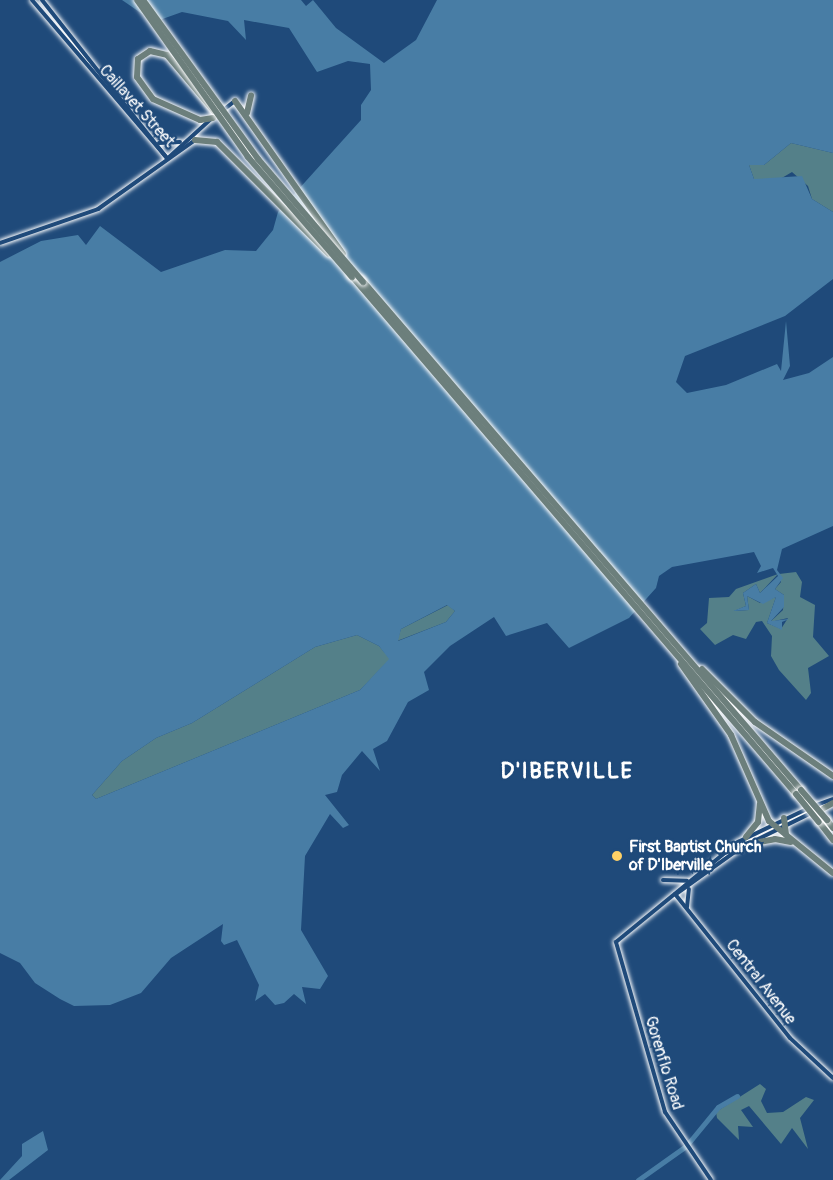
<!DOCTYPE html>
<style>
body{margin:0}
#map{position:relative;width:833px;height:1180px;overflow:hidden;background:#1f4a7a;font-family:Pangolin,sans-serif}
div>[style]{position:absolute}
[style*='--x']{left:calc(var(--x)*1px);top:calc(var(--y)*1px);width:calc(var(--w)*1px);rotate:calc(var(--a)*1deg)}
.green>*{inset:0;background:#548089}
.water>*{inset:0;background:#487da5}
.river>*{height:5px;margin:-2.5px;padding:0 2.5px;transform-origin:2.5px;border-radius:2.5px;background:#487da5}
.roads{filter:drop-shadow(0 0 2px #fff) drop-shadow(0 0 2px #fff)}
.secondary>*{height:4px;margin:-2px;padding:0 2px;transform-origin:2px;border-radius:2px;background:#1f4a7a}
.motorway>*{height:6px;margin:-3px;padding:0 3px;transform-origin:3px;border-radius:3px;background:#6c7f7c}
.bridges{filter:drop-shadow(0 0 2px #fff) drop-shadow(0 0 2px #fff)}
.motorway-bridge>*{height:6px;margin:-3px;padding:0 3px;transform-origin:3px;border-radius:3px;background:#6c7f7c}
.dots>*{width:16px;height:16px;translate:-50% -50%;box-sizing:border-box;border:3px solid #1f4a7a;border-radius:50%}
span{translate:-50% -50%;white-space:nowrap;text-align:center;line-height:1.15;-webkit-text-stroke:4.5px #1f4a7a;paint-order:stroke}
.street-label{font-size:16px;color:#fff}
.poi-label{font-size:16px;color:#fff;font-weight:700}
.left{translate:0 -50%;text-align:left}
.district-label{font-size:22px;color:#fff;font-weight:700;letter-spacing:1.5px}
</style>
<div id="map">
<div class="green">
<i style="clip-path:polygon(791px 143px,833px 153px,833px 212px,812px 199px,808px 186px,792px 172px,775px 182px,754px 179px,749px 165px,764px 165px)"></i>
<i style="clip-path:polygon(796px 572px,802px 582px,800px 597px,815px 605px,813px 637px,829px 656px,808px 668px,811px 693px,806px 700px,779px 670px,771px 656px,772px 636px,762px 621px,756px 622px,746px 639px,733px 635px,715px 645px,700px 629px,707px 623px,709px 598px,729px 597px,736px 589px,778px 574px,760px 593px,756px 584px,743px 593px,746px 606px,734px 611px,749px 610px,747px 596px,760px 603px,776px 597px,767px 623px,781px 629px,788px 618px,770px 622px,783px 610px,784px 595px,775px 589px,781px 582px,779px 574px)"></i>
<i style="clip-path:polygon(448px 605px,455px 611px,446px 622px,397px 641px,401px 629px)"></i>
<i style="clip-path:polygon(357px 635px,379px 646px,390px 659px,360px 690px,96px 799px,92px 795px,122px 761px,156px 738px,192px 723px,315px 647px)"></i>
<i style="clip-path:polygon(760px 1084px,766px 1089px,761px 1101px,767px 1113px,783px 1112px,806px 1097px,814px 1100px,800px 1118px,808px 1149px,792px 1128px,781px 1144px,749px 1106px,741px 1110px,753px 1127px,738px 1126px,739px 1140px,717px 1118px,716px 1112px)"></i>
</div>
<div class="water">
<i style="clip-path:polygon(evenodd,122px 0,301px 0,306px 6px,313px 0,336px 28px,384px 63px,416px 40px,437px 0,833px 0,833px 153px,791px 143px,764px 165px,749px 165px,754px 179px,802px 176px,812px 199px,833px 212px,833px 279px,785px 316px,685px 356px,676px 382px,687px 393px,726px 385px,777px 364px,781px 371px,786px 321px,790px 366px,783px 380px,809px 373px,833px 357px,833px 526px,782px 549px,777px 570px,783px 578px,775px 589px,784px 595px,784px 607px,771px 621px,789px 619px,782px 622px,782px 630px,767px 623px,776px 597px,763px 604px,747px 596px,749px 610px,733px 611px,746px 606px,743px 593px,756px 584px,760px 593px,778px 576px,773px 568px,757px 573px,761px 566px,754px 552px,672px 567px,659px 576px,656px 588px,629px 618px,569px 648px,547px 623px,506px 636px,494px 617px,450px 646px,424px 672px,429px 690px,408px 702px,387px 741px,373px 749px,380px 771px,362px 751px,342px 775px,337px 792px,325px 795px,349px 825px,343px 828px,330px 814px,305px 856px,301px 930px,328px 976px,320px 989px,302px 987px,306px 1004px,294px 994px,284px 1003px,275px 1005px,265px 994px,255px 1001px,259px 985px,237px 940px,224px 945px,221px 941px,223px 924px,171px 958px,141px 993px,110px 1005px,74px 1006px,60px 999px,35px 983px,20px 963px,0 953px,0 262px,41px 241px,78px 235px,86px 245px,100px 226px,161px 272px,225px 250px,256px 251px,273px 230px,278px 212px,361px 120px,361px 105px,371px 90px,370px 64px,348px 61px,317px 72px,289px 28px,244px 20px,246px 40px,228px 21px,182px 12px,154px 22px,122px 0,447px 605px,455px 611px,446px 622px,398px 641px,401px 629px,447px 605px,122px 0,357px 635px,379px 646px,389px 659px,360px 690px,96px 799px,92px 795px,122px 761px,156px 738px,192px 723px,315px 647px,357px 635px)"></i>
<i style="clip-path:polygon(43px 1131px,48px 1150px,9px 1180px,0 1180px,22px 1156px,22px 1144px)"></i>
</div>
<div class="river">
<i style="--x:638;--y:1180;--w:59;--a:-35.3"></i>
<i style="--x:686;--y:1146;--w:50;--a:-50.6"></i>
<i style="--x:718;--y:1107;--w:22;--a:-30"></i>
</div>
<div class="roads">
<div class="secondary">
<i style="--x:32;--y:0;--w:208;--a:49.5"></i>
<i style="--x:42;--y:0;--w:201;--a:51.7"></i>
<i style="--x:222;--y:111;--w:16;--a:-38"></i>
<i style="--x:159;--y:143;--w:21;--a:-3"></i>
<i style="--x:168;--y:158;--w:58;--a:-42.2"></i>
<i style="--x:0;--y:243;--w:104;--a:-19.1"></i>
<i style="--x:98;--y:209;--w:119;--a:-35.4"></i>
<i style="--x:814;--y:806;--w:20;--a:-20"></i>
<i style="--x:663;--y:880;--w:24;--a:2"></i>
<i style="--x:675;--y:894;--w:184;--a:51.4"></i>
<i style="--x:790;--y:1038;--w:59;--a:42.9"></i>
<i style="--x:676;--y:894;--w:81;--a:-35.5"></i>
<i style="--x:742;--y:847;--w:79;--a:-26.2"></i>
<i style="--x:687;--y:907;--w:18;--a:-84"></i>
<i style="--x:711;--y:1180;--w:82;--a:-124.1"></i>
<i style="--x:665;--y:1112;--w:177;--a:-106.1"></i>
<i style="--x:616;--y:942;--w:158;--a:-39.3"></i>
<i style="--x:738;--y:842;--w:76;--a:-25.6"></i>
</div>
<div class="motorway">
<i style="--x:235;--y:101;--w:187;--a:54.8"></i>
<i style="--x:247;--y:113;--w:18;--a:-77"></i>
<i style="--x:213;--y:118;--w:13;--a:171"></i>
<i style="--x:200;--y:120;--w:51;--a:-155.9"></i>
<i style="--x:153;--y:99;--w:27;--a:-126"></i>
<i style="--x:137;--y:77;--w:18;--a:-87"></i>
<i style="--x:138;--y:59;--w:14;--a:-34"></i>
<i style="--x:150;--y:51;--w:17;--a:13"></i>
<i style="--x:167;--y:55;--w:73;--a:50"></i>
<i style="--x:195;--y:140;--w:22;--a:5"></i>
<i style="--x:217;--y:142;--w:158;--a:45"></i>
<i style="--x:350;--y:274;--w:685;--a:49.38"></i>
<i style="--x:361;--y:279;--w:674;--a:49.27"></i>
<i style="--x:681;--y:664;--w:87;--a:54.8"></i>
<i style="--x:731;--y:735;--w:94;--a:66.2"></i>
<i style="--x:769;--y:821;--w:82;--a:39.1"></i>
<i style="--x:702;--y:669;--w:75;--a:45"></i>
<i style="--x:755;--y:722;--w:95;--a:34.7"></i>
<i style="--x:824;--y:808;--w:10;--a:-29"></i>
<i style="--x:784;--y:818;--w:17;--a:83"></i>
<i style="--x:827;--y:820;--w:10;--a:53"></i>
<i style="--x:819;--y:822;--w:23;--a:52"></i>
<i style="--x:746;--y:837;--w:19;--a:-51"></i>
<i style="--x:758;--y:822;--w:18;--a:-84"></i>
<i style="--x:748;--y:844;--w:27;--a:-10"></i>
<i style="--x:775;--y:839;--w:16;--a:11"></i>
</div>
</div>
<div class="bridges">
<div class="motorway-bridge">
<i style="--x:137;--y:0;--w:192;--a:54.7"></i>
<i style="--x:248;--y:157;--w:159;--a:49.1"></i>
<i style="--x:143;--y:0;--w:196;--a:54.1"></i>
<i style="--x:258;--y:159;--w:162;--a:49.5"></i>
<i style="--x:801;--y:790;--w:40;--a:49"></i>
<i style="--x:796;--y:794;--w:36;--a:51"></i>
</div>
</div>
<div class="dots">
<i style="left:617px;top:856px;background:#ffd166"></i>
</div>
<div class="street-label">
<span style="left:137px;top:106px;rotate:48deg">Caillavet Street</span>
<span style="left:761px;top:982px;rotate:52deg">Central Avenue</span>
<span style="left:664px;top:1063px;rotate:73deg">Gorenflo Road</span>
</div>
<div class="poi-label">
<span class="left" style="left:629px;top:856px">First Baptist Church<br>of D'Iberville</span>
</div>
<div class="district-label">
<span style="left:567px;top:772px">D'IBERVILLE</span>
</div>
</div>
